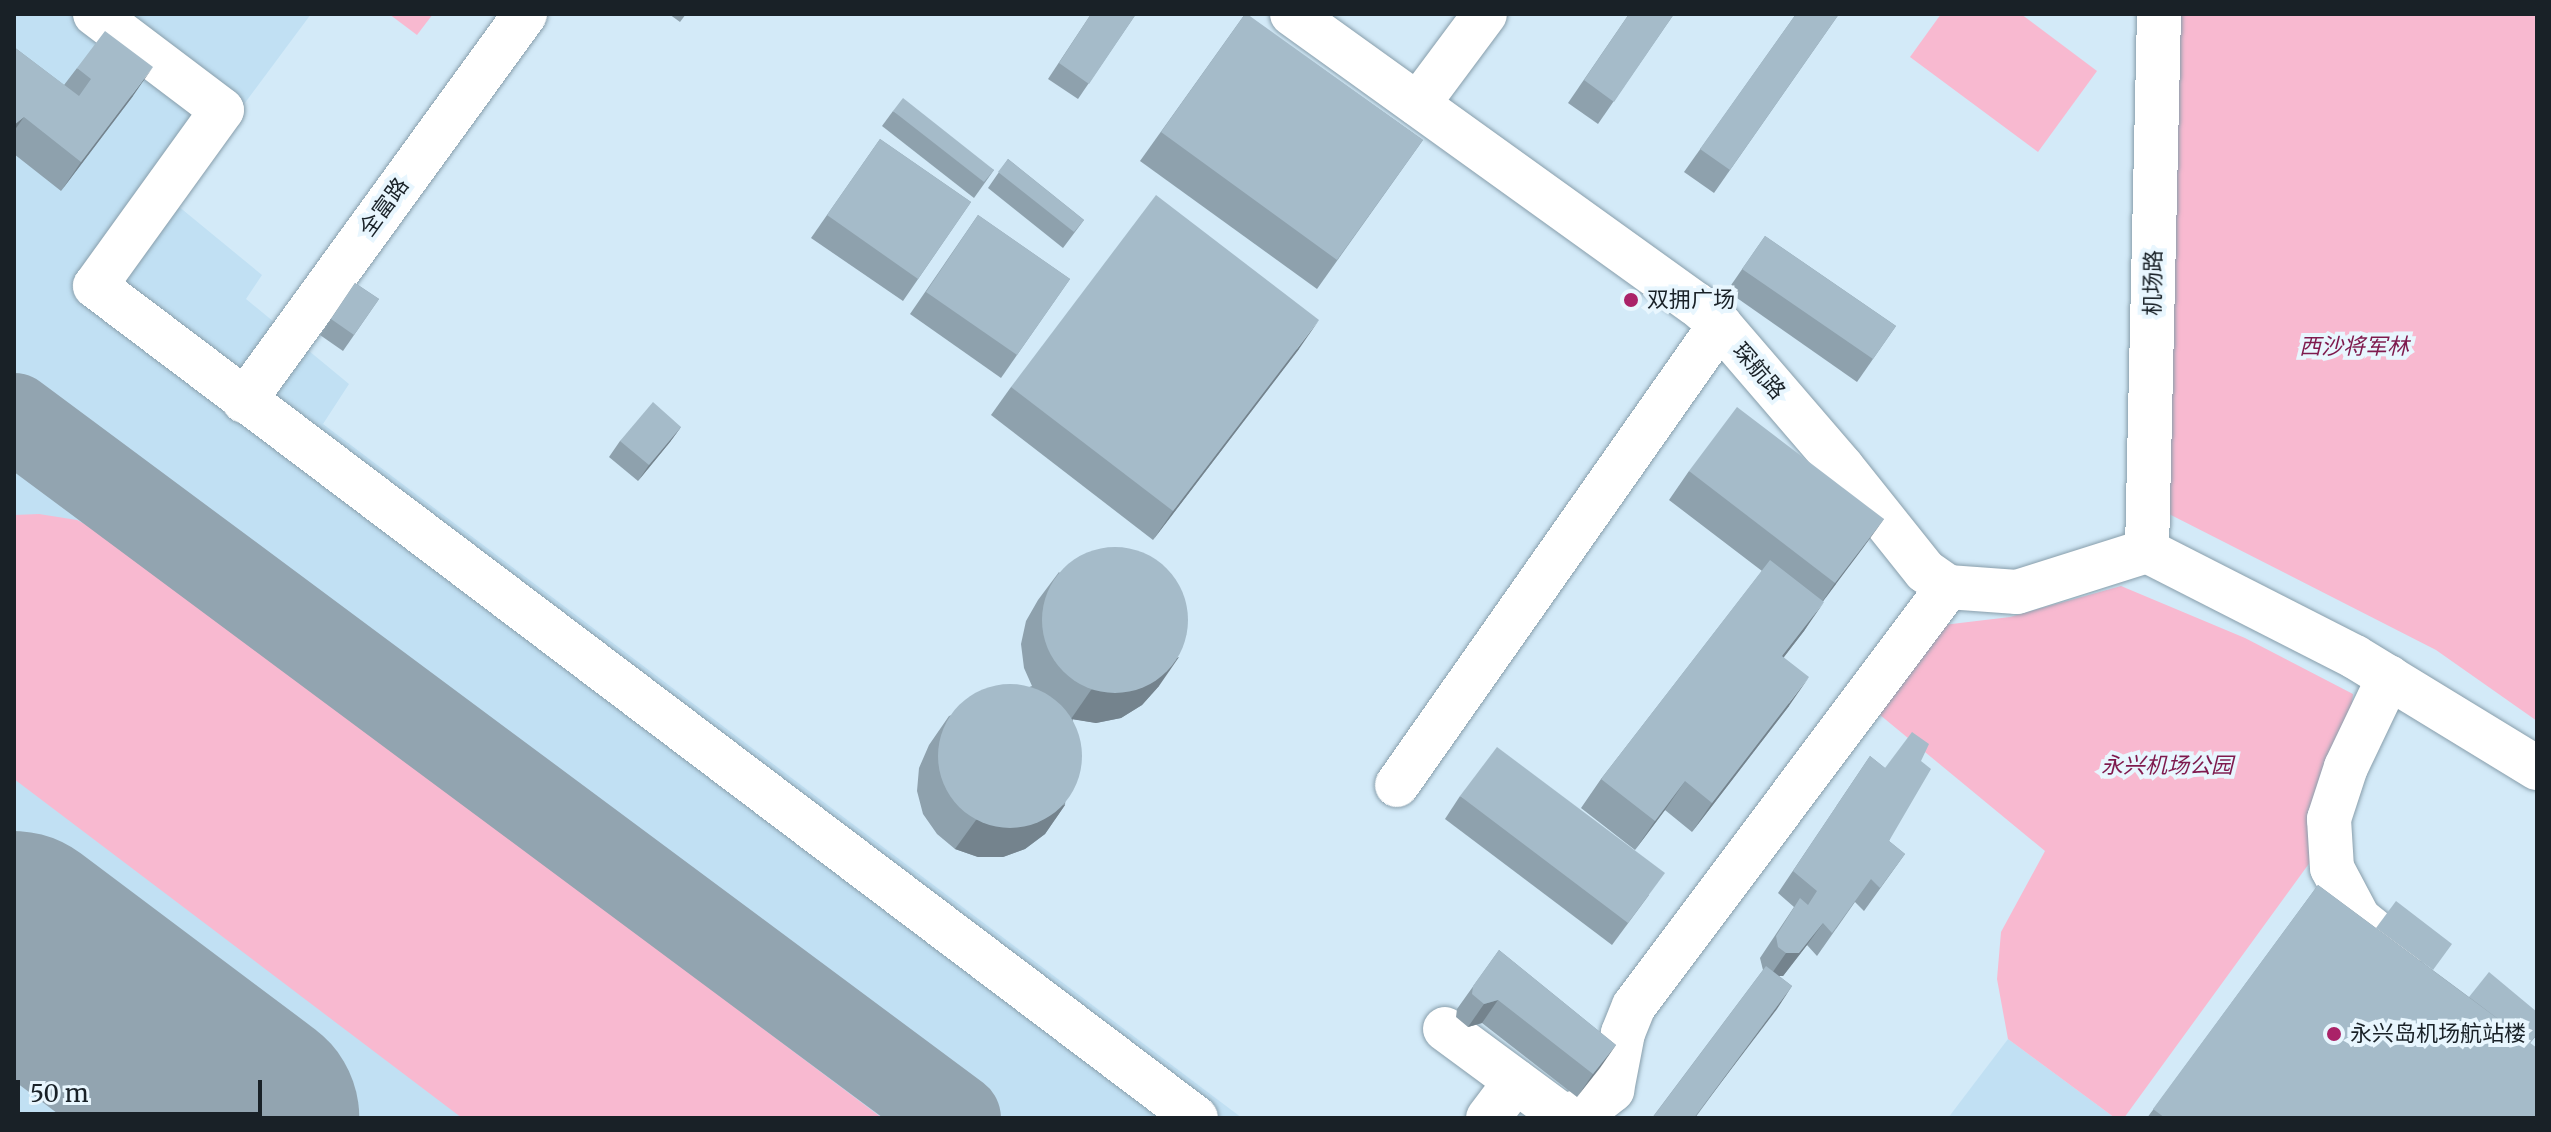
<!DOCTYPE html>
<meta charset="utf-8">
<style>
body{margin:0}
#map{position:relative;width:2551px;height:1132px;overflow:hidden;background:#d3eaf8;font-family:Merriweather,"Noto Sans SC",serif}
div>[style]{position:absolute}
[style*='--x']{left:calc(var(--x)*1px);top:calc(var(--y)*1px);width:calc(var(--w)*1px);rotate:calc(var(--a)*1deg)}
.built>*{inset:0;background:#c1e0f3}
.green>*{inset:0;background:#f8b9d0}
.taxiway>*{height:88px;margin:-44px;padding:0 44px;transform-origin:44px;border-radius:44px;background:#92a4b0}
.runway>*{height:222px;margin:-111px;padding:0 111px;transform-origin:111px;border-radius:111px;background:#92a4b0}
.roads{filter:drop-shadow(0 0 2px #889eab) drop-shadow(0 0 2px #889eab)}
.minor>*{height:44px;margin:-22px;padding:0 22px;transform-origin:22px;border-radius:22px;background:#fff}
.wall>*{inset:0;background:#8ea1ad}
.shaded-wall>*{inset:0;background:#74838d}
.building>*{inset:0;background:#a5bbc9}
.round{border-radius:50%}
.dots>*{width:22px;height:22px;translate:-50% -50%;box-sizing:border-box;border:4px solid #e8f6fe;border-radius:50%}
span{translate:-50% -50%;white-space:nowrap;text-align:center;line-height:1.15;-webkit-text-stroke:8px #e8f6fe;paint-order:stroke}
.street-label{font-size:22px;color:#192127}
.poi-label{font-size:22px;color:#192127}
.left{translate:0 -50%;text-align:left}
.park-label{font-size:22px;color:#7e194d;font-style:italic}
.frame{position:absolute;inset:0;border:16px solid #192127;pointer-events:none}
.scale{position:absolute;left:16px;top:1080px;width:246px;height:36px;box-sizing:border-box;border:4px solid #192127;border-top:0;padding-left:10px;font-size:24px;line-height:28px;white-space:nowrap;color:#192127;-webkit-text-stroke:6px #e8f6fe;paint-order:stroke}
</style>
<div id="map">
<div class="built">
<i style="clip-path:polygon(14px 14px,311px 14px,172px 201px,262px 275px,246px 299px,349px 384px,323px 424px,1242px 1118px,14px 1118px)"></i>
<i style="clip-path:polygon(2008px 1039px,2115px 1118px,1948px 1118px)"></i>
</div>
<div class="green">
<i style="clip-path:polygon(389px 14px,433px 14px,417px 35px)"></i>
<i style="clip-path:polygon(1941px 14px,2021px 14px,2097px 71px,2038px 152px,1910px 57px)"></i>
<i style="clip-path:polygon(2176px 14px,2537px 14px,2537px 721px,2436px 650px,2169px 514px)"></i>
<i style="clip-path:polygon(39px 514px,77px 520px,110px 537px,882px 1118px,462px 1118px,14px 779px,14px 515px)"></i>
<i style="clip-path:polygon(2121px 586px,2245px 638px,2353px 694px,2349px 731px,2316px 854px,2124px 1118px,2115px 1118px,2008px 1039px,1997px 979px,2001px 932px,2045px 851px,1874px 710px,1935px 626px,2010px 617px)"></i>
</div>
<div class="taxiway">
<i style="--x:14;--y:417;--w:1175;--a:36.63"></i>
</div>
<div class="runway">
<i style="--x:14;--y:942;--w:293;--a:36.9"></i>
</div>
<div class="roads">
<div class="minor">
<i style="--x:95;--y:14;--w:159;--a:37.1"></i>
<i style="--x:222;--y:110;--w:217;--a:125.8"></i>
<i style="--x:95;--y:286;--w:1380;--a:37.08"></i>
<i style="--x:1292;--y:14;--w:497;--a:35.7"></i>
<i style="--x:1696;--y:304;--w:32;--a:41"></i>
<i style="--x:1720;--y:325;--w:187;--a:49.3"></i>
<i style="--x:1842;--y:467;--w:133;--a:51.4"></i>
<i style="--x:1925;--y:571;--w:28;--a:35"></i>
<i style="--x:1948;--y:587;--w:69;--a:4.1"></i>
<i style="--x:2017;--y:592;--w:136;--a:-17.5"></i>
<i style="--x:1418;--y:104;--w:112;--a:-53.3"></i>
<i style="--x:244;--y:401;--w:478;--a:-54"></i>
<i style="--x:2147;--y:551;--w:537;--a:-88.72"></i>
<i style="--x:2147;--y:551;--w:233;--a:27"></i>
<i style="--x:2355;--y:657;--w:213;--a:31.4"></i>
<i style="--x:2389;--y:677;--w:100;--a:115.5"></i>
<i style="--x:2346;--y:767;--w:55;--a:108.1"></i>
<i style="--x:2329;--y:819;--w:49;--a:86.5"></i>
<i style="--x:2332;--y:868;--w:58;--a:62.1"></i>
<i style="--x:2359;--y:919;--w:53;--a:38.8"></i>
<i style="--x:1397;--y:785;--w:562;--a:-54.92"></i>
<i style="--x:1445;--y:1029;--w:147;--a:36.4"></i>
<i style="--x:1563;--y:1116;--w:26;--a:-16"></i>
<i style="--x:1588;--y:1109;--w:31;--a:-38"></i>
<i style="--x:1612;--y:1090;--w:58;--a:-79.1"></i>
<i style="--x:1623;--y:1033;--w:29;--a:-68"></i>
<i style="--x:1634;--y:1006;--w:524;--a:-53.15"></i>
<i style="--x:1488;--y:1118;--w:46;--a:-52.9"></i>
</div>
</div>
<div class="wall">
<i style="clip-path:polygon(669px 14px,686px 14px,680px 22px)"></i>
<i style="clip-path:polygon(1091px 14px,1136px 14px,1078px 99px,1048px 79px)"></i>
<i style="clip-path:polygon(1245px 14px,1423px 140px,1317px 289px,1140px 161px)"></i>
<i style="clip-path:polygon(1629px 14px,1674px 14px,1598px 124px,1568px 103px)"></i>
<i style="clip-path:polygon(1796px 14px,1839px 14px,1714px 193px,1684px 172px)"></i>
<i style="clip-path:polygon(14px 47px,64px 85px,77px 68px,133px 96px,61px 191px,14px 154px)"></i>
<i style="clip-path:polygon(893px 111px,994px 170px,974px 198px,882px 126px)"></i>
<i style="clip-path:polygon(880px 139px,971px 202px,903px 301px,811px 238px)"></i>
<i style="clip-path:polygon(1008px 159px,1084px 220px,1063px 248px,988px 188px)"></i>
<i style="clip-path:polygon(978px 215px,1070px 279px,1001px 378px,910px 314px)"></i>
<i style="clip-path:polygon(1765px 236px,1896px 326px,1857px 382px,1727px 291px)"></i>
<i style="clip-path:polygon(355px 283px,379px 299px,343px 351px,320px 335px)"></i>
<i style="clip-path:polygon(1299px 349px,1153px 540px,991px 415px,1011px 387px)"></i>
<i style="clip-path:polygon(681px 427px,670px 442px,638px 481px,609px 457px,620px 441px)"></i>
<i style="clip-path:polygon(1689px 471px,1884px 519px,1823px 601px,1804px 631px,1784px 657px,1789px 706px,1692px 832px,1665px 810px,1635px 850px,1581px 808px,1601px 779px,1762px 571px,1669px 500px)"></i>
<i style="clip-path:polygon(1059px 572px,1159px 686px,1142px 705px,1121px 718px,1096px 723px,1073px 719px,1065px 805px,1045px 834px,1025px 849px,1003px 857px,978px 857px,955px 849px,937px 834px,923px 814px,917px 791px,919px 768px,929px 745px,949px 716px,1032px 686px,1024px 668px,1021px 644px,1026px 621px,1038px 600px)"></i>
<i style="clip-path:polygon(1870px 756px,1885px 768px,1921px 761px,1889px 841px,1905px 854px,1864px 911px,1855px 902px,1817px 956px,1807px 945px,1783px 976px,1779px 976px,1792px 986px,1695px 1118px,1652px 1118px,1763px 970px,1760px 958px,1794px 907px,1778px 893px)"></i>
<i style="clip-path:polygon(1460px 796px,1649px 895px,1612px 945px,1445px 819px)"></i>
<i style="clip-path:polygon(2318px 885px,2469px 997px,2537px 1012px,2537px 1035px,2530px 1043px,2537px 1118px,2147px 1118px)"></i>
<i style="clip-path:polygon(1499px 950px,1616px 1045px,1577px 1097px,1482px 1023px,1468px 1027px,1456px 1017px,1457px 1009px)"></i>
</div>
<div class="shaded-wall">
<i style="clip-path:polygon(153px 67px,133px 96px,61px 191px,81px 162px)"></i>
<i style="clip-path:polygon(24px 117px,14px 131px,14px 125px)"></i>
<i style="clip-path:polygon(1319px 320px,1299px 349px,1153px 540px,1173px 511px)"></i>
<i style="clip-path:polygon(681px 427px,670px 442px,638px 481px,649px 465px)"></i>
<i style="clip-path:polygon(1884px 519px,1863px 548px,1815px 612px,1835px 583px)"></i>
<i style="clip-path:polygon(1824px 602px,1804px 631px,1762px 685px,1782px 656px)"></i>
<i style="clip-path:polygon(1179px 657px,1159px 686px,1142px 705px,1121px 718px,1096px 723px,1071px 719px,1091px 690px)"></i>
<i style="clip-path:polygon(1809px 677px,1789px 706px,1692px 832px,1712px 803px)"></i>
<i style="clip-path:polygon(1685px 781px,1665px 810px,1635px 850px,1655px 821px)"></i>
<i style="clip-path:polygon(1065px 805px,1045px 834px,1025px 849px,1003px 857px,978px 857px,955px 849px,976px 820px)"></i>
<i style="clip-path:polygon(1823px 923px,1807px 945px,1783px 976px,1770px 976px,1786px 953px)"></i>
<i style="clip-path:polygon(1792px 986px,1777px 1009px,1694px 1118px)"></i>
<i style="clip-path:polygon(1498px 1000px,1482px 1023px,1468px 1027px,1484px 1004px)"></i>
<i style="clip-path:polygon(1616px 1045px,1600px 1068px,1577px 1097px,1593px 1074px)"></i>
</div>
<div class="building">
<i style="clip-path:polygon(1091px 14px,1136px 14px,1089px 84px,1059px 63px)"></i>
<i style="clip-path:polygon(1245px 14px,1247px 14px,1423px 140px,1337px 260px,1161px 132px)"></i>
<i style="clip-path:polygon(1629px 14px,1674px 14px,1614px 102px,1584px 80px)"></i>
<i style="clip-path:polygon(1796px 14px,1839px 14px,1730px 170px,1700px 149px)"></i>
<i style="clip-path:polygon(105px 31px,153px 67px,81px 162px,24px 117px,14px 125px,14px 47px,79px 96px,91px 79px,77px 68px)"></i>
<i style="clip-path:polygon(903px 98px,994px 170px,984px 182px,893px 111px)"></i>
<i style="clip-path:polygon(880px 139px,971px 202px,918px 279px,827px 215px)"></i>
<i style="clip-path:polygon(1008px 159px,1084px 220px,1074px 232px,998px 172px)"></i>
<i style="clip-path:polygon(1156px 195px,1319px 320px,1173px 511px,1011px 387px)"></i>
<i style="clip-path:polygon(978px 215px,1070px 279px,1017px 355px,926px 292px)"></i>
<i style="clip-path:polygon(1765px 236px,1896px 326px,1873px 359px,1742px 269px)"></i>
<i style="clip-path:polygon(355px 283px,379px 299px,354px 335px,331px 319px)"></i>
<i style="clip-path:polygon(653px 402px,681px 427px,649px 465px,620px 441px)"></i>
<i style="clip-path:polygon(1737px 407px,1884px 519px,1835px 583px,1689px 471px)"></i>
<i class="round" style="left:1042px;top:547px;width:146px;height:146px"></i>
<i style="clip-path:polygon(1770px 560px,1824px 602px,1782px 656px,1809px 677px,1712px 803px,1685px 781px,1655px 821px,1601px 779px)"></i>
<i class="round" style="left:938px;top:684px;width:144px;height:144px"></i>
<i style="clip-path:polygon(1912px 732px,1929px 744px,1921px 761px,1931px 769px,1889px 841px,1905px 854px,1880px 888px,1871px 879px,1832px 933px,1823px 923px,1799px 953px,1786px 953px,1778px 947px,1776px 936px,1800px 898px,1808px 905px,1817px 891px,1793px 871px,1870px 756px,1885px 768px)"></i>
<i style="clip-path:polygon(1497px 747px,1665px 873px,1628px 923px,1460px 796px)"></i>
<i style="clip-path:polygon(2318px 885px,2537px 1048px,2537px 1118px,2165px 1118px,2153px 1109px)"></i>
<i style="clip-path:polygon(2396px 901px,2452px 944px,2433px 970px,2376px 928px)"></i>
<i style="clip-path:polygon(1499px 950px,1616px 1045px,1593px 1074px,1498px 1000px,1484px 1004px,1472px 994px,1473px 986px)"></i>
<i style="clip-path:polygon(1766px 966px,1792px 986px,1694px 1118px,1655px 1118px,1653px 1117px)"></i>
<i style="clip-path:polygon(2489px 972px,2537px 1012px,2537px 1034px,2530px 1043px,2469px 997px)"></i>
</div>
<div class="dots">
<i style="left:1631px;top:300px;background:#aa2268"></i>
<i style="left:2334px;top:1034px;background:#aa2268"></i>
</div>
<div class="street-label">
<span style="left:384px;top:207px;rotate:-54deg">全富路</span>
<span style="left:2153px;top:283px;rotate:-89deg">机场路</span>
<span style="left:1759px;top:371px;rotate:49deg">琛航路</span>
</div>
<div class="poi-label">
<span class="left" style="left:1647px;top:300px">双拥广场</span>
<span class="left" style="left:2350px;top:1034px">永兴岛机场航站楼</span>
</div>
<div class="park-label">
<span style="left:2354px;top:347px">西沙将军林</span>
<span style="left:2167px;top:766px">永兴机场公园</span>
</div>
<div class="frame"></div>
<div class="scale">50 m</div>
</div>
